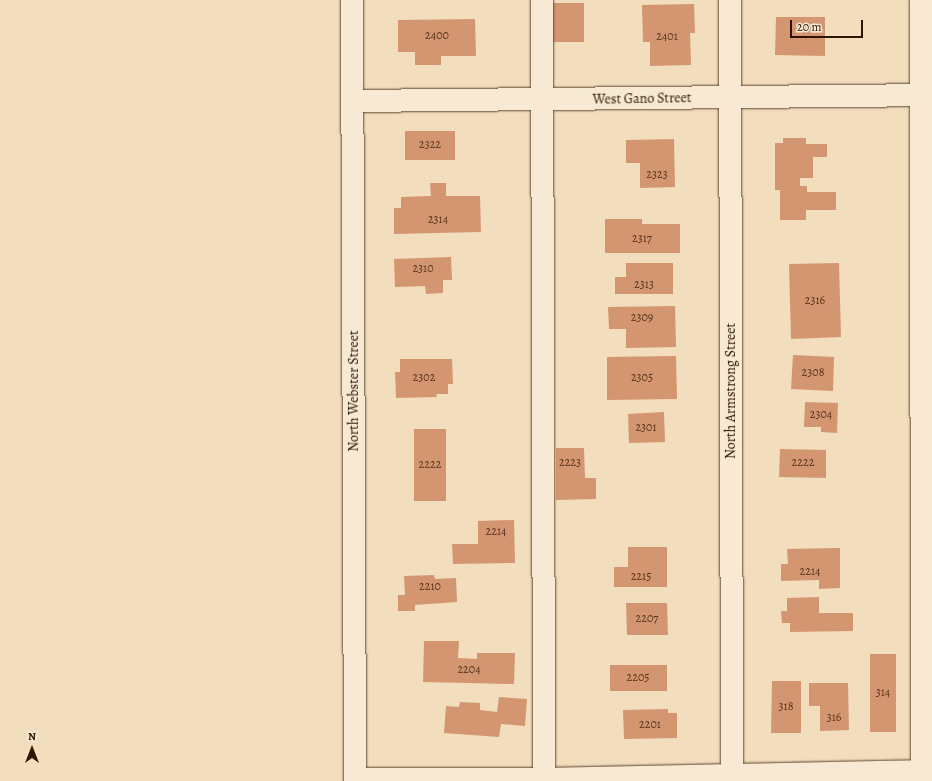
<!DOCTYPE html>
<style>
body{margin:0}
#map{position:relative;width:932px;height:781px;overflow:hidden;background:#f2ddbc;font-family:Alegreya,serif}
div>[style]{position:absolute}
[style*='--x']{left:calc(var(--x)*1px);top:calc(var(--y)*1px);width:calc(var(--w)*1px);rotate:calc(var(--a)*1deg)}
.building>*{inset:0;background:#d39671}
.roads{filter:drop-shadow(0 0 1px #5e452f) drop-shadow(0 0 1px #5e452f)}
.minor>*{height:22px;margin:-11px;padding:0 11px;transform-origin:11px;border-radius:11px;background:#f7e9d3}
span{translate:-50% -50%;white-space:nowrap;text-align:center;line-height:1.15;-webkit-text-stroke:4px #f7e9d3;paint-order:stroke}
.number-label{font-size:12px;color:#56331c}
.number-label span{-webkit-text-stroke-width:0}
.street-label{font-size:14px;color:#2d1200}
.north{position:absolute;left:12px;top:729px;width:40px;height:40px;-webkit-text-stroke:3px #f7e9d3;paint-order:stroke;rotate:0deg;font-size:11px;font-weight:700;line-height:16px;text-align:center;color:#2d1200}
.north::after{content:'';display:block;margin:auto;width:14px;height:18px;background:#2d1200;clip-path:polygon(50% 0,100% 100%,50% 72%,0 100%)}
.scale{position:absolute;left:790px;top:20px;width:73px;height:18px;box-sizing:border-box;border:2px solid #2d1200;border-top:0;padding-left:5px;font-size:12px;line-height:14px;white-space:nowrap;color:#2d1200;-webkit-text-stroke:3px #f7e9d3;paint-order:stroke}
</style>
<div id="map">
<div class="building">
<i style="clip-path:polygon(550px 3px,584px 3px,584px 42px,550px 42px)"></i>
<i style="clip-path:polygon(694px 4px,695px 33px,690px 33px,691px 65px,650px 66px,650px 42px,643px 42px,642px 5px)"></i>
<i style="clip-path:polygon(776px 17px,825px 17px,825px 56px,775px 55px)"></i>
<i style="clip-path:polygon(475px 19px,476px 56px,441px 56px,441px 65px,415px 65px,415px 52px,398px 52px,398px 20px)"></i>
<i style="clip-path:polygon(405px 131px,455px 131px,455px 160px,405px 160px)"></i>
<i style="clip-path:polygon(783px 138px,806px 138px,806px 144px,827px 144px,827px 157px,813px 157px,813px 178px,800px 178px,800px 186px,807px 186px,807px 192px,836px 192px,836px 210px,806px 210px,806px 220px,780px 220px,780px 190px,775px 190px,775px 143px,783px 143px)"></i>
<i style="clip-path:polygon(674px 139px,675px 187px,640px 188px,640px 163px,626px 163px,626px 140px)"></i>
<i style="clip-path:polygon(430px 183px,446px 183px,446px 196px,480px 196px,481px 232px,394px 234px,394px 208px,401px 208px,401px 197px,431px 196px)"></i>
<i style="clip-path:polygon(605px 219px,642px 219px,642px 224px,680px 224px,680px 253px,605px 253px)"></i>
<i style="clip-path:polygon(451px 257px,452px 280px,443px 280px,443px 293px,426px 294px,425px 286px,395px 287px,394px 259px)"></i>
<i style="clip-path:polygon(626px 263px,673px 263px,673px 294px,615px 294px,615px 277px,626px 277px)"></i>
<i style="clip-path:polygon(839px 263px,841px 337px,791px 339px,789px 264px)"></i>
<i style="clip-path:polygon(675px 306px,676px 347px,626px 348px,626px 329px,609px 329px,608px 307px)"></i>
<i style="clip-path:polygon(793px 355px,834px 357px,833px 391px,791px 389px)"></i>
<i style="clip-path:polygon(676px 356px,677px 399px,607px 400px,607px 357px)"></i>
<i style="clip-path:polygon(400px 359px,452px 359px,453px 384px,448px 384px,448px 394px,436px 394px,437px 397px,396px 398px,395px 372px,400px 372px)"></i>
<i style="clip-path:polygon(805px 402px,838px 403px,837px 433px,821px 432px,821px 427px,804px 427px)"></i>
<i style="clip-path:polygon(664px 412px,665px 442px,629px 443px,628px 414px)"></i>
<i style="clip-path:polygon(414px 429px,446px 429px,446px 501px,414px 501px)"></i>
<i style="clip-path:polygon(556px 448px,584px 448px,585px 478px,596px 478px,596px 499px,556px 500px)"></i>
<i style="clip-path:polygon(780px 449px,826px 450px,826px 478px,779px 477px)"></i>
<i style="clip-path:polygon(514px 520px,515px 563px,453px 564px,452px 544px,478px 544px,478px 521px)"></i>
<i style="clip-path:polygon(628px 547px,667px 547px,667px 587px,614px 587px,614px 567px,628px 567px)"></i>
<i style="clip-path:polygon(840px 548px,840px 588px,819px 589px,819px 580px,781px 581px,781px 564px,788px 564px,787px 549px)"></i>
<i style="clip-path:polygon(434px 575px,435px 579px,456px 578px,457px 602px,415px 605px,415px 611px,398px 611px,398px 595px,405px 595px,404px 576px)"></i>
<i style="clip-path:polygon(819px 597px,819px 613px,853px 613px,853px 631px,790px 632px,790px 623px,782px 623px,781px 611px,787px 611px,787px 598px)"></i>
<i style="clip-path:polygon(626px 603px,667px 603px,668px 635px,627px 635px)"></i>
<i style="clip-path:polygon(424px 641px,459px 641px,458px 658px,477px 659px,477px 653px,515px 653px,514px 684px,423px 682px)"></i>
<i style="clip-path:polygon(870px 654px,896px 654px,896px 732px,870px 732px)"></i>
<i style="clip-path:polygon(610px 665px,667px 665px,667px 691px,610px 691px)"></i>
<i style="clip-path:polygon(772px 681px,801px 681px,801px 733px,771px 733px)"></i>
<i style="clip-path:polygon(809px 683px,848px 683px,849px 730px,820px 731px,820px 706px,809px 706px)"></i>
<i style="clip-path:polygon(499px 697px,527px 699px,525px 726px,501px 724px,499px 737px,444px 733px,446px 706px,459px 707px,460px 702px,480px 703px,480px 710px,497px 712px)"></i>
<i style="clip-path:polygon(668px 709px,668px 713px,677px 713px,677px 738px,624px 739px,623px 710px)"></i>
</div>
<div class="roads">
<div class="minor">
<i style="--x:352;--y:0;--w:781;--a:89.78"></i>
<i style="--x:542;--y:0;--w:781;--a:89.85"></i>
<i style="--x:730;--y:0;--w:781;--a:89.85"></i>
<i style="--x:921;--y:0;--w:781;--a:89.93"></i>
<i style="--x:353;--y:101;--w:579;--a:-0.59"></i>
<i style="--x:355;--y:779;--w:189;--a:0"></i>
<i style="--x:544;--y:779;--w:388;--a:-1.2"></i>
</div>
</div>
<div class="number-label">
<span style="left:437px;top:36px">2400</span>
<span style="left:667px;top:37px">2401</span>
<span style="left:430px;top:145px">2322</span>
<span style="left:657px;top:175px">2323</span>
<span style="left:438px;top:220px">2314</span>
<span style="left:642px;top:239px">2317</span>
<span style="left:423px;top:269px">2310</span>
<span style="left:644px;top:285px">2313</span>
<span style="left:815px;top:301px">2316</span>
<span style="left:642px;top:318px">2309</span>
<span style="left:813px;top:373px">2308</span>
<span style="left:424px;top:378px">2302</span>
<span style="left:642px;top:378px">2305</span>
<span style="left:821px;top:415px">2304</span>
<span style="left:646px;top:428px">2301</span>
<span style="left:570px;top:463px">2223</span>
<span style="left:803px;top:463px">2222</span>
<span style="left:430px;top:465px">2222</span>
<span style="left:496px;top:532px">2214</span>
<span style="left:810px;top:572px">2214</span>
<span style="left:641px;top:577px">2215</span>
<span style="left:430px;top:587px">2210</span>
<span style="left:647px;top:619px">2207</span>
<span style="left:469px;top:670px">2204</span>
<span style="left:638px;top:678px">2205</span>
<span style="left:883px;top:693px">314</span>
<span style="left:786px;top:707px">318</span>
<span style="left:834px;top:718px">316</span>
<span style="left:650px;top:725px">2201</span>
</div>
<div class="street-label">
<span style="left:642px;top:99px;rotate:-1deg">West Gano Street</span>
<span style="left:354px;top:391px;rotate:-90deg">North Webster Street</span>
<span style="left:731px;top:391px;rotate:-90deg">North Armstrong Street</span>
</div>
<div class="north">N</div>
<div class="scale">20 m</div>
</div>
